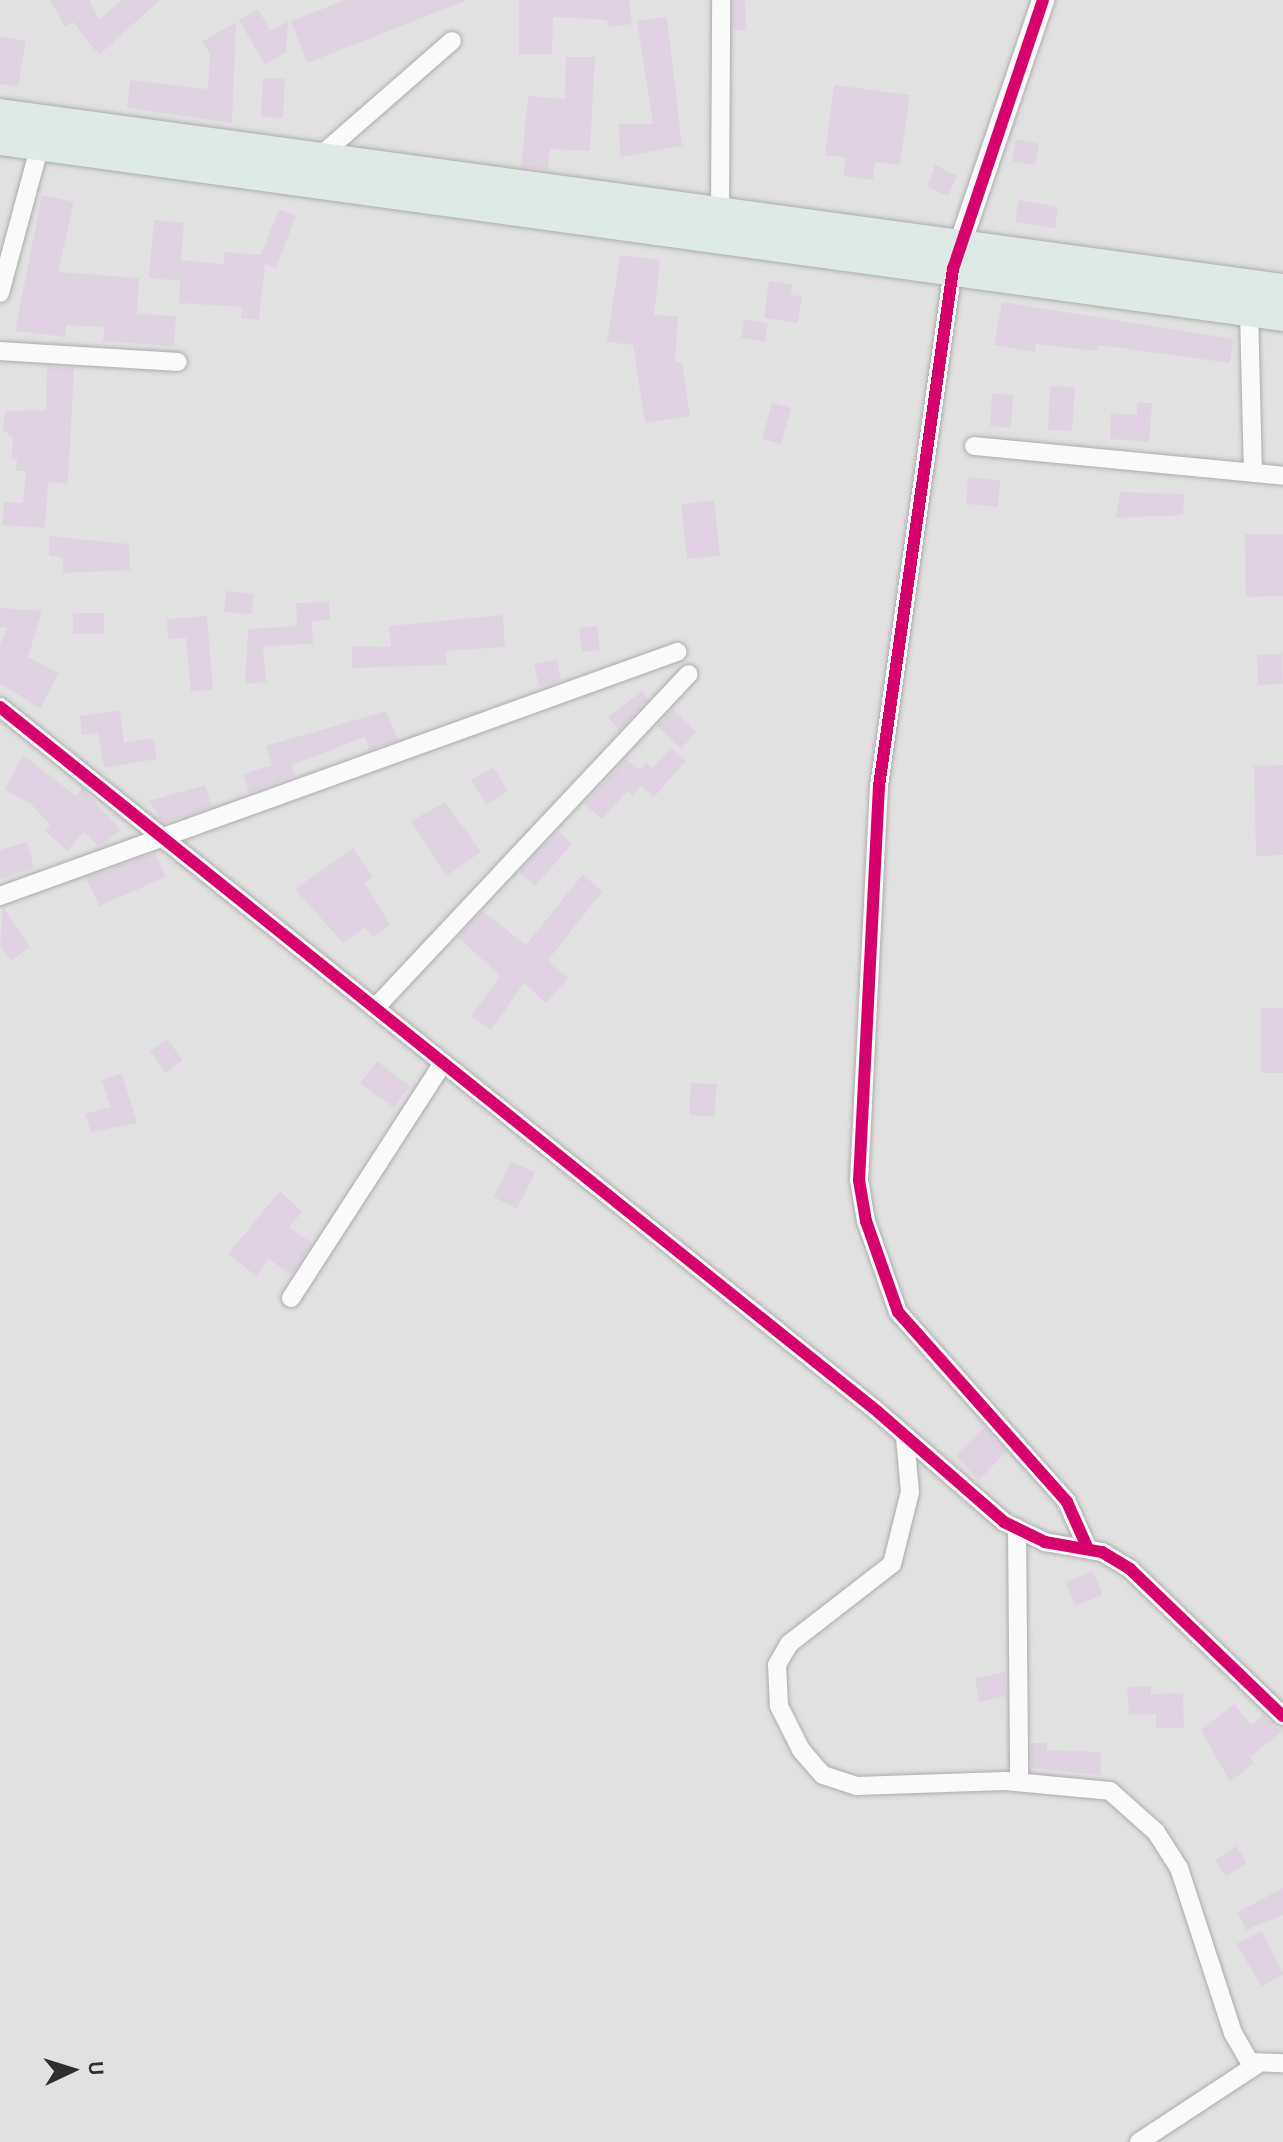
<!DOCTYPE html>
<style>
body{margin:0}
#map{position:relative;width:1283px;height:2142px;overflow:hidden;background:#e2e1e2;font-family:"Alegreya Sans",sans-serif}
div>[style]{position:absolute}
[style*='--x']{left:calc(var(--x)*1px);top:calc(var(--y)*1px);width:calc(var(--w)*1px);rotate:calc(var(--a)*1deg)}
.building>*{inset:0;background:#dfd3e1}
.roads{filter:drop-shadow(0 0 2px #adacad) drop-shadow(0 0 2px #adacad)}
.minor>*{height:18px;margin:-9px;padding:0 9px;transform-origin:9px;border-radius:9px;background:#fbfafb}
.tertiary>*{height:22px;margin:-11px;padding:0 11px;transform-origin:11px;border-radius:11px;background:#fbfafb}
.trunk>*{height:30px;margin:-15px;padding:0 15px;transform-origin:15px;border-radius:15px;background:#deeae5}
.cycleway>*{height:12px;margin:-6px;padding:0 6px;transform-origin:6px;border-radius:6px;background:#d6006c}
span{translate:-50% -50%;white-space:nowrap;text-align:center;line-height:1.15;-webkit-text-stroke:8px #e2e0e3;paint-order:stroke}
.north{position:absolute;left:32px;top:2030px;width:80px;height:80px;-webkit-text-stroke:6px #e2e0e3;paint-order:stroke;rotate:86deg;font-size:22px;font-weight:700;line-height:32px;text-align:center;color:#302f30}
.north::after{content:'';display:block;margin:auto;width:28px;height:36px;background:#302f30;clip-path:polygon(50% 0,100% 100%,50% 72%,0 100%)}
</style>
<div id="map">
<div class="building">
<i style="clip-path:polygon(50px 0,89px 0,99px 19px,122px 0,160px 0,99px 55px,73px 22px,65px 27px)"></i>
<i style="clip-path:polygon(345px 0,465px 0,465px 1px,307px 63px,291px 21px)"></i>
<i style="clip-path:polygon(519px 0,629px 0,632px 24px,608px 27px,607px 20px,553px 17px,552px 54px,519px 54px)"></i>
<i style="clip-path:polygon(733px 0,745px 0,746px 30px,733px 30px)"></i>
<i style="clip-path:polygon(258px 9px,270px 30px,288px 22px,286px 52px,265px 65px,239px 20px)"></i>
<i style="clip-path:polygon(667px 17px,682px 146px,620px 157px,619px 124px,653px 124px,637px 21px)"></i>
<i style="clip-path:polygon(236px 22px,232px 123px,127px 108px,130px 80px,208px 89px,210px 54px,202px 42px)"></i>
<i style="clip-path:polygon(0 36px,26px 41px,18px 87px,0 84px)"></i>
<i style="clip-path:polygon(566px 57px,595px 57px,590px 151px,550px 149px,548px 170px,521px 167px,528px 96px,565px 99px)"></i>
<i style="clip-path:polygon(263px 78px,285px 79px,283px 118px,261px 117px)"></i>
<i style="clip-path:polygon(834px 85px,910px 95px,900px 165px,875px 162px,873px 180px,843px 176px,846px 158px,825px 155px)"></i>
<i style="clip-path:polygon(1016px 139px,1039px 144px,1035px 165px,1012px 161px)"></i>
<i style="clip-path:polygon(935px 165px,957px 176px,948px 196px,927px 187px)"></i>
<i style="clip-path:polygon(42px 195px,74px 202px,58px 272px,139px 278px,137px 314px,176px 316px,174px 346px,103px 341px,104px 327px,66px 325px,65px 337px,15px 331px)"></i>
<i style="clip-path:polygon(1019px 200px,1058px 207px,1055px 228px,1015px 222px)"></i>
<i style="clip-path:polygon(279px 209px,296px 216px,276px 268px,265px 264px,259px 320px,241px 318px,242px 307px,179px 303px,180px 281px,149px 278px,154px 220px,184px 223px,181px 260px,224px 264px,224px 252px,261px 255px)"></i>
<i style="clip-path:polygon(620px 255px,660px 260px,654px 315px,678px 316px,675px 362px,682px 362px,690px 416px,645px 423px,633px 345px,607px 342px)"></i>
<i style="clip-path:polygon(769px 281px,792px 284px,791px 295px,802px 296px,798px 323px,764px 318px)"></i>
<i style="clip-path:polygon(1002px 302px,1234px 339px,1230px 363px,1098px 345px,1097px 351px,1036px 344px,1035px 352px,994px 345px)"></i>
<i style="clip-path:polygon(744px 319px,768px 323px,765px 342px,741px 338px)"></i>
<i style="clip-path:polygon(47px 366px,74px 368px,68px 484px,48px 482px,45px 528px,2px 525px,4px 502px,23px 503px,26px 471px,16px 471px,17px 460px,11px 459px,13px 438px,3px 430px,5px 411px,46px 410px)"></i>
<i style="clip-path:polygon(1050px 386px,1075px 387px,1072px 431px,1048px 430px)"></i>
<i style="clip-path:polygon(992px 393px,1013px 395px,1011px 428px,990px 426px)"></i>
<i style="clip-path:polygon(772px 403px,791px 408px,781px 444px,762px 439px)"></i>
<i style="clip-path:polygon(1137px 403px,1152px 403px,1149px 442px,1110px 439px,1111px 413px,1137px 415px)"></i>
<i style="clip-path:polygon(968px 477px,1000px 480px,998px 507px,966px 504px)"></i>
<i style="clip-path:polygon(1120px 492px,1184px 494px,1183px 515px,1116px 518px)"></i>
<i style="clip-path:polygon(714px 500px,720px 556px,687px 559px,681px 504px)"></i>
<i style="clip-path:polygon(1245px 534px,1283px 534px,1283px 596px,1246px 597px)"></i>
<i style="clip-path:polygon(49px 536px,129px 544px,130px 570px,63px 573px,63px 557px,49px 556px)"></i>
<i style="clip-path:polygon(226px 591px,254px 594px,252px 614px,224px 612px)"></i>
<i style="clip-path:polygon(329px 602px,330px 620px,312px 621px,313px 644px,263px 646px,266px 682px,245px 684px,248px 629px,297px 626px,296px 603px)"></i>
<i style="clip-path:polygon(0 608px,42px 611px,28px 657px,59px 673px,40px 709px,0 683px,0 644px,8px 628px,0 627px)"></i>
<i style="clip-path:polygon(73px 613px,104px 613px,104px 634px,73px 634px)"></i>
<i style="clip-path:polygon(503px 615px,505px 647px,446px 651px,447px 665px,352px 668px,352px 646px,391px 647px,389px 626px)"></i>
<i style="clip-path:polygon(207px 616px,213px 690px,191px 691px,186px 638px,168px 639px,167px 619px)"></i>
<i style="clip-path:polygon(597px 626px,600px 650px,582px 652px,579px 628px)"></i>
<i style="clip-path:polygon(1282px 654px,1283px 684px,1258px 685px,1257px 655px)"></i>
<i style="clip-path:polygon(557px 659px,561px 681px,539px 686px,534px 664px)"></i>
<i style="clip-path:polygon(642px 691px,648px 700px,619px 731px,608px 717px)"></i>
<i style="clip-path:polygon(672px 709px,696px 732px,681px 749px,657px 726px)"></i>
<i style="clip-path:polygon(120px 710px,124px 743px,153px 738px,157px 759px,104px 768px,98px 733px,82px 735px,80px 716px)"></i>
<i style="clip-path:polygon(386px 711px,398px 740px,369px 750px,365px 737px,292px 765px,295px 775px,249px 793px,243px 774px,272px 765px,266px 746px)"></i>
<i style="clip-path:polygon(671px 748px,686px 761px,654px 797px,641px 786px,633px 796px,627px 791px,602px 819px,584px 804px,626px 759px,640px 770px,646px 763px,652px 768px)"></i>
<i style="clip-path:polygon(23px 755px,76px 796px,82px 788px,121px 830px,99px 847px,84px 832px,67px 851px,45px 831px,50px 825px,31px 804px,5px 790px)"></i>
<i style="clip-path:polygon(1283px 765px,1283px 855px,1256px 856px,1254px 766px)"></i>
<i style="clip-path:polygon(493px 767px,508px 791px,486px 805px,471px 780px)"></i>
<i style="clip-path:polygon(205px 785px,212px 807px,163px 823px,149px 801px)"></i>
<i style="clip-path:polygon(445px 802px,481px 852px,446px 876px,411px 821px)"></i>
<i style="clip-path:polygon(558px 831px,572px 844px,535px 886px,519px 872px)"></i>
<i style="clip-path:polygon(27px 842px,34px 868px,0 879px,0 850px)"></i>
<i style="clip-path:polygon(353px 848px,373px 877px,365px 883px,390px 925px,373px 937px,365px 927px,343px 943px,295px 889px)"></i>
<i style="clip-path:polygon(155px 853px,166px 877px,99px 906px,86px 878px)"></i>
<i style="clip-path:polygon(583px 874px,602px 892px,548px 960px,568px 978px,546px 1003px,524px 983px,491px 1030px,471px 1016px,500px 976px,458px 937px,483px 911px,526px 945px)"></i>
<i style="clip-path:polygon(3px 907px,30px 947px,11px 961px,0 946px)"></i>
<i style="clip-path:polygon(1261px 1008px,1283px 1008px,1283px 1073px,1261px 1073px)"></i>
<i style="clip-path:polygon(167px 1039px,183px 1060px,166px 1073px,150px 1051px)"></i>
<i style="clip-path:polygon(377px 1061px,410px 1086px,394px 1108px,360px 1083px)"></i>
<i style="clip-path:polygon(122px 1073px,137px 1123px,91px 1132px,85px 1114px,110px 1107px,102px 1080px)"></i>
<i style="clip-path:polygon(691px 1083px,717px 1084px,714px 1117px,689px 1115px)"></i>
<i style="clip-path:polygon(511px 1161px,535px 1173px,517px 1209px,494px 1197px)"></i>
<i style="clip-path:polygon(280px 1191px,302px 1212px,289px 1227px,312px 1243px,292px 1275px,269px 1259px,256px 1276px,228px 1254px)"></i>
<i style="clip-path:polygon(984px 1427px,1006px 1452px,979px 1480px,955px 1456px)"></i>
<i style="clip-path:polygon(1093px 1571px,1103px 1595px,1075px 1606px,1066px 1582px)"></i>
<i style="clip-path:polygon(1005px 1672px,1006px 1696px,979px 1702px,975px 1678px)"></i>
<i style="clip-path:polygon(1151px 1686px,1151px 1694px,1183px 1693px,1184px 1728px,1156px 1728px,1156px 1714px,1129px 1715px,1127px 1687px)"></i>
<i style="clip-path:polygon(1234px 1704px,1251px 1725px,1264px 1715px,1282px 1732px,1250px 1757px,1254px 1763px,1230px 1782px,1201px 1730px)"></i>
<i style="clip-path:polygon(1031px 1743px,1047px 1743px,1047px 1750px,1101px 1752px,1101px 1775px,1031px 1768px)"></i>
<i style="clip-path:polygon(1236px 1846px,1247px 1863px,1226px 1877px,1215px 1860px)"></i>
<i style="clip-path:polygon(1283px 1888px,1283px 1915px,1246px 1930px,1238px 1912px)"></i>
<i style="clip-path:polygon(1262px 1931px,1283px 1974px,1262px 1987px,1236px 1944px)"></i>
</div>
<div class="roads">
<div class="minor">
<i style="--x:320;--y:156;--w:175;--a:-41.1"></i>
<i style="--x:720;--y:219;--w:219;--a:-89.7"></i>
<i style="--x:953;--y:269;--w:522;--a:98.15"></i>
<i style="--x:879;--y:786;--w:395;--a:92.9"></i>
<i style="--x:859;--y:1180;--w:42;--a:80.3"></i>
<i style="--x:866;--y:1221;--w:96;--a:70.6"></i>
<i style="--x:898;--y:1312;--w:254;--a:48.3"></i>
<i style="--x:1067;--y:1502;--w:51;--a:65.9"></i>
<i style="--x:0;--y:293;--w:162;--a:-74.9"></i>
<i style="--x:1249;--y:311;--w:160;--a:88.6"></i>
<i style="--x:0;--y:351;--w:178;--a:3.5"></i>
<i style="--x:974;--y:446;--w:310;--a:5.5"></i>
<i style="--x:0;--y:707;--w:1126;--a:38.76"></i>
<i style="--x:878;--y:1412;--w:167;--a:41.1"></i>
<i style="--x:1004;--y:1522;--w:46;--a:26"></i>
<i style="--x:1045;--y:1542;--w:58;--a:10"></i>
<i style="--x:1102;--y:1552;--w:33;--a:31"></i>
<i style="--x:1130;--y:1569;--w:212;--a:43.9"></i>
<i style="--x:0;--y:896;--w:720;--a:-19.82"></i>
<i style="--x:375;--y:1008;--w:458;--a:-46.8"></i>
<i style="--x:291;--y:1298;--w:280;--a:-57.1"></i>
<i style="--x:905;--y:1437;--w:55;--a:84.8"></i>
<i style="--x:910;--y:1492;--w:74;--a:104"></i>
<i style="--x:892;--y:1564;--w:130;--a:142.2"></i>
<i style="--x:789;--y:1644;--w:24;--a:120"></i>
<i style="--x:777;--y:1665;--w:41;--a:87.2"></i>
<i style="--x:779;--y:1706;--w:49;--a:63.4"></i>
<i style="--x:801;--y:1750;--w:33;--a:49"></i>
<i style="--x:823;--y:1775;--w:35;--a:18"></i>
<i style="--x:856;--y:1786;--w:149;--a:-1.9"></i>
<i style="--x:1005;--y:1781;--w:105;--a:5.4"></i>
<i style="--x:1110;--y:1791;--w:62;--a:41.7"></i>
<i style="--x:1156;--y:1832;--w:43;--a:57.4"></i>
<i style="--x:1179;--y:1868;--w:174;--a:71.9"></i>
<i style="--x:1233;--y:2033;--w:34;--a:60"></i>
<i style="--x:1250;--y:2062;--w:33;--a:2"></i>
<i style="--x:1017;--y:1528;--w:253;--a:89.5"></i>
<i style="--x:1139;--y:2142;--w:140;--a:-33.3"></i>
</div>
<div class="tertiary">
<i style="--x:956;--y:256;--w:270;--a:-71.2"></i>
</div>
<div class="trunk">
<i style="--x:0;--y:114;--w:1295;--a:7.77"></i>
<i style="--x:0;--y:140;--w:1295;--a:7.81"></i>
</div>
</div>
<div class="cycleway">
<i style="--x:1043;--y:0;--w:284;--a:108.5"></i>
<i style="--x:953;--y:269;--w:522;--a:98.15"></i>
<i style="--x:879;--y:786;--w:395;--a:92.9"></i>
<i style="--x:859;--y:1180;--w:42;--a:80.3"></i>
<i style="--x:866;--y:1221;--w:96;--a:70.6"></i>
<i style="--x:898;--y:1312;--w:254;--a:48.3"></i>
<i style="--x:1067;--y:1502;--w:51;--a:65.9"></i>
<i style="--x:0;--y:707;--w:1126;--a:38.76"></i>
<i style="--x:878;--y:1412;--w:167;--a:41.1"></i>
<i style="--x:1004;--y:1522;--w:46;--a:26"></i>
<i style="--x:1045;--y:1542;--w:58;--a:10"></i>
<i style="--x:1102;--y:1552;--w:33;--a:31"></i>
<i style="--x:1130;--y:1569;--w:212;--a:43.9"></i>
</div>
<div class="north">U</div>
</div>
